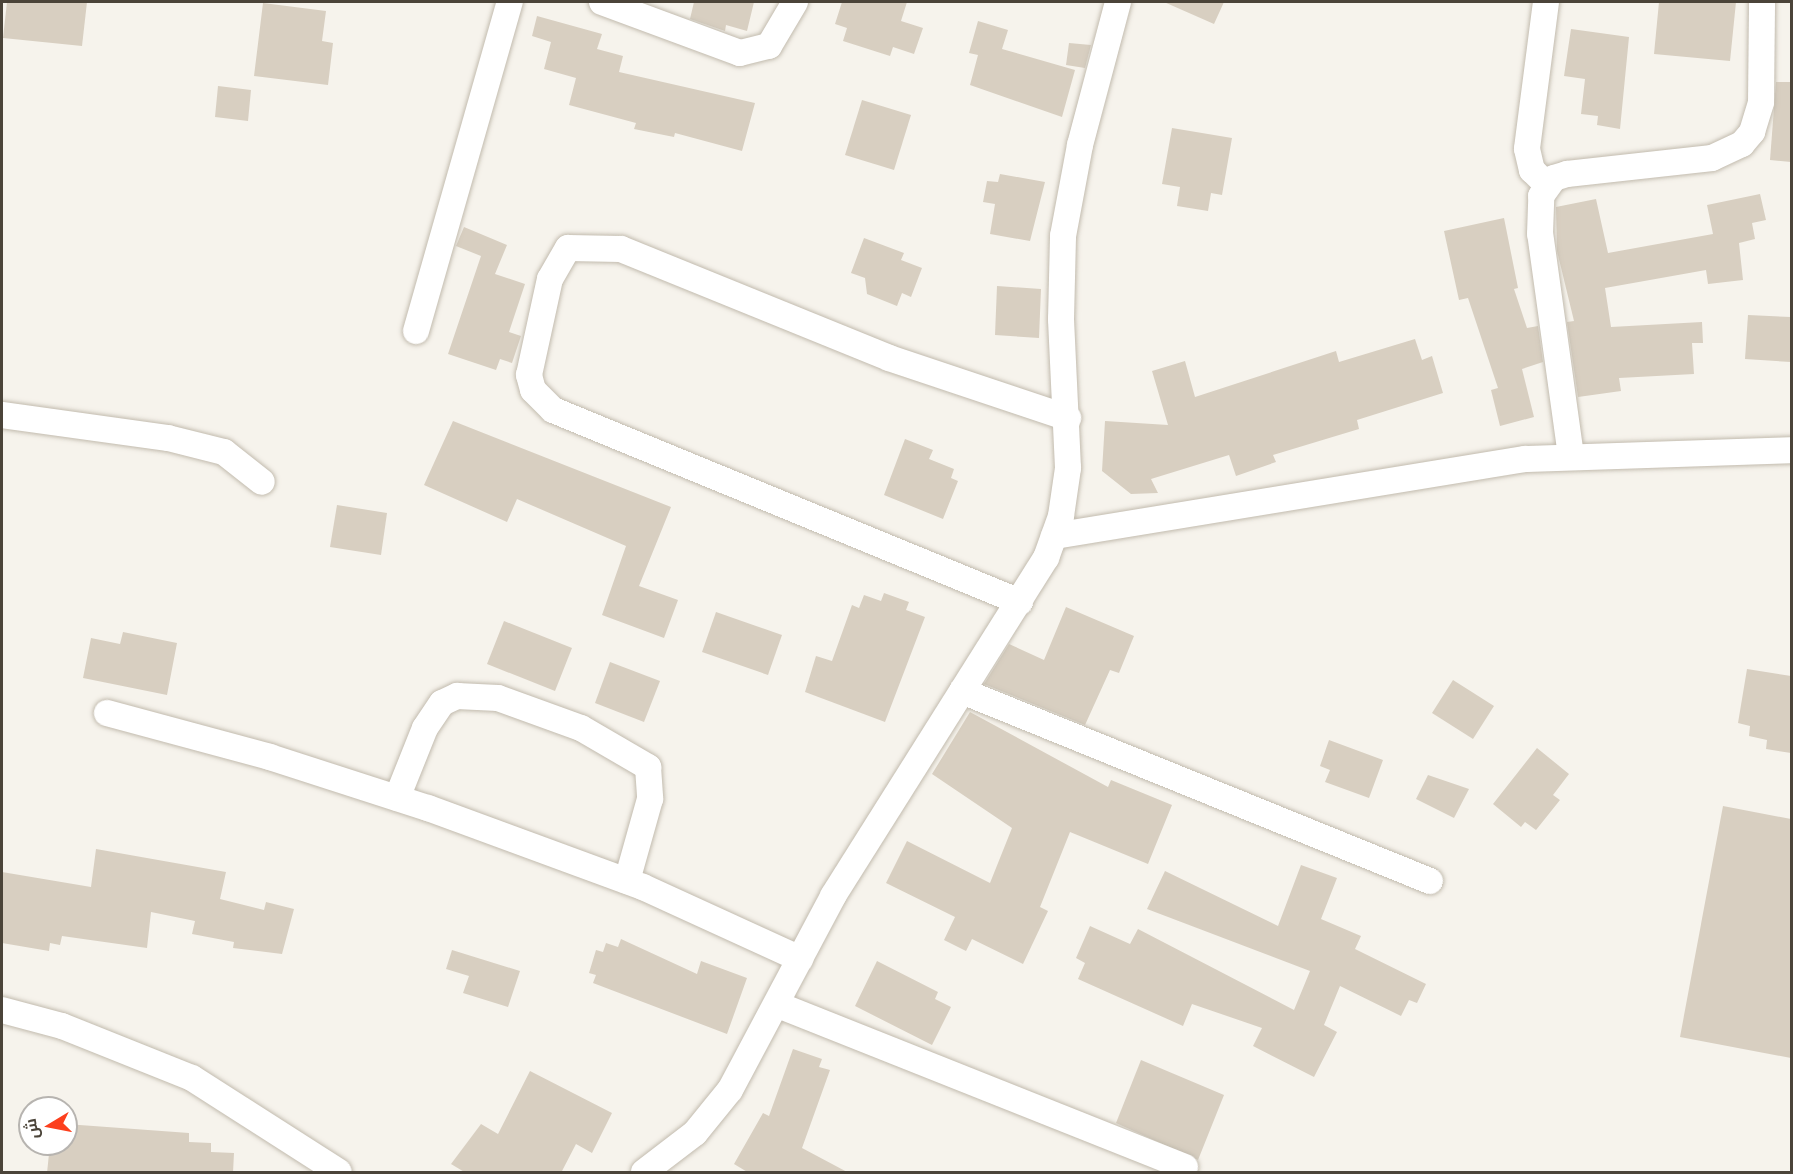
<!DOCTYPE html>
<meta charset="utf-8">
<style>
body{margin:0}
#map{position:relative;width:1793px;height:1174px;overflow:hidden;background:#f6f3ec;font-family:"Work Sans",Cairo,sans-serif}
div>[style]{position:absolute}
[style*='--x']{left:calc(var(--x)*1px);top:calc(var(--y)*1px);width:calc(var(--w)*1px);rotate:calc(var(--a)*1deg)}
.building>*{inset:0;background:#d8cfc1}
.roads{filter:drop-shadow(0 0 2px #c2bbae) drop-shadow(0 0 2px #c2bbae)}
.minor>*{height:26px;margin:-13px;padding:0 13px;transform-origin:13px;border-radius:13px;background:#fff}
span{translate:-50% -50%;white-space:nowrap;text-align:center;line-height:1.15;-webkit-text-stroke:5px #fff;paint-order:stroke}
.frame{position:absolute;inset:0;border:3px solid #4b4439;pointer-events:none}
.north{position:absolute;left:18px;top:1096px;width:60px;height:60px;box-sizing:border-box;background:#fff;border:2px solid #b7b4b0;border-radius:50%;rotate:260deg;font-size:16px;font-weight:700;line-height:24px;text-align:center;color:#4b4439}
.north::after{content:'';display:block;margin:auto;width:21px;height:27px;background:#fc3f1d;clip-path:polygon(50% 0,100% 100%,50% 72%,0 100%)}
</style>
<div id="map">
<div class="building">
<i style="clip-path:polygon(7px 2px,87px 2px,82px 46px,3px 38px)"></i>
<i style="clip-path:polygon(694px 2px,754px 2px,747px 31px,726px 25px,725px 31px,690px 19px)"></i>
<i style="clip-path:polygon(842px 2px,907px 2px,901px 21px,923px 28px,914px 54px,893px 47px,890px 56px,843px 41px,847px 28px,835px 24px)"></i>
<i style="clip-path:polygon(1164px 2px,1224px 2px,1214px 24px)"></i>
<i style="clip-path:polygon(1659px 2px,1736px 2px,1730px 61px,1654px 54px)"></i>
<i style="clip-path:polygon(263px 3px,326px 11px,322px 41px,333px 43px,328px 85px,254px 76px)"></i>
<i style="clip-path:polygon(537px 16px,602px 34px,597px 49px,623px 56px,619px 72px,755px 103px,742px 151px,675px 133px,674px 137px,634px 129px,636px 123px,569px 105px,576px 78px,544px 69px,551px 42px,532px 36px)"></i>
<i style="clip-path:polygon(978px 21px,1008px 30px,1002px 49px,1075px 70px,1062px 117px,970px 85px,978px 55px,969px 53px)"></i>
<i style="clip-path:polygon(1571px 29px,1629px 37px,1620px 129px,1597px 125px,1598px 116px,1581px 114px,1585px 79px,1564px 76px)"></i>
<i style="clip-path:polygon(1069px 43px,1091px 45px,1085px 68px,1066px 65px)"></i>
<i style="clip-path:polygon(1776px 82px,1791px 82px,1791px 162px,1770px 160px)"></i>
<i style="clip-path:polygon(218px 86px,251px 90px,248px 121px,215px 117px)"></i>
<i style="clip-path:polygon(862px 100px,911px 115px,894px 170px,845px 155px)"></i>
<i style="clip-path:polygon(1172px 128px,1232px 138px,1222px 195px,1211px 193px,1208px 211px,1177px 206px,1180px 187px,1162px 184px)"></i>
<i style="clip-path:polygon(1000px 174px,1045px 182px,1030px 241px,990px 234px,995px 204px,983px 202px,987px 181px,998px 182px)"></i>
<i style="clip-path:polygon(1760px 194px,1766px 220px,1752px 223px,1755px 239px,1739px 243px,1743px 280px,1708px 284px,1706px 270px,1605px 288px,1611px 327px,1702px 322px,1703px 343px,1692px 343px,1694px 374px,1619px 378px,1621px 391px,1578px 397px,1567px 322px,1574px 321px,1557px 251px,1556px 207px,1596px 199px,1608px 253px,1713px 234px,1707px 205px)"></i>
<i style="clip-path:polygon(1504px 218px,1518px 288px,1514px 289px,1527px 328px,1538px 326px,1543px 362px,1522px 369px,1534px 417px,1500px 426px,1491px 390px,1498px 388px,1468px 298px,1459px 300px,1444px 231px)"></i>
<i style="clip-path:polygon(464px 227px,507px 245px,495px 274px,525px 284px,509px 332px,521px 336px,512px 363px,500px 359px,496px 370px,448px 354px,481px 256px,456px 246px)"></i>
<i style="clip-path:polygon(864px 238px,904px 253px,901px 260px,922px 268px,911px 297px,902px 293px,897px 306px,867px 294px,865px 278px,851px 273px)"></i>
<i style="clip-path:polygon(997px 286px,1041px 289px,1039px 338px,995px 335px)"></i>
<i style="clip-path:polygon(1748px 315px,1791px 317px,1791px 362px,1745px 359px)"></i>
<i style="clip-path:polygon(1415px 339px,1422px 360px,1432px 356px,1443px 393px,1357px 420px,1359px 429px,1273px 455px,1276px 462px,1236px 476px,1229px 455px,1151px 479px,1158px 493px,1131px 494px,1102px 471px,1105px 421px,1168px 425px,1152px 371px,1185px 361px,1195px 397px,1336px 351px,1339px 362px)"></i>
<i style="clip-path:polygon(453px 421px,671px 507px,639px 586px,678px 600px,664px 638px,602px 615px,626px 546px,517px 499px,507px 522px,424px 485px)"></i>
<i style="clip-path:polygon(905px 439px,933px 450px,929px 459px,954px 469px,951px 478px,958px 481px,943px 519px,884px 495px)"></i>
<i style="clip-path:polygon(337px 505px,387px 513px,381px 555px,330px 547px)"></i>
<i style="clip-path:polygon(884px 593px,909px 602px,906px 610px,925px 617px,885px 722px,805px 692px,816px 656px,832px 661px,852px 605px,859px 608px,864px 595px,881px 601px)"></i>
<i style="clip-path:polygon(1066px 607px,1134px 636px,1119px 673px,1110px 670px,1085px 725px,984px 684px,1009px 644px,1044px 660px)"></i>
<i style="clip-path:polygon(716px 612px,782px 635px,768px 675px,702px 652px)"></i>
<i style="clip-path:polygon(504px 621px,572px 648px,555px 691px,487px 664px)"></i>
<i style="clip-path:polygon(123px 632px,177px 643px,167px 695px,83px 678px,91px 638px,120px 644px)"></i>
<i style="clip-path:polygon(610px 662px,660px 681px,644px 722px,595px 703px)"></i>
<i style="clip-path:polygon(1747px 669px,1791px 676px,1791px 753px,1766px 749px,1767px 740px,1749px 736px,1750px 726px,1738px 723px)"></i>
<i style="clip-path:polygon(1453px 680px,1494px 706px,1473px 739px,1432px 713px)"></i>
<i style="clip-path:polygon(970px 712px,1108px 787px,1111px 780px,1172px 805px,1148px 864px,1070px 832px,1040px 907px,1048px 911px,1023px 964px,972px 939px,966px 951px,944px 940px,955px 917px,886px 883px,907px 841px,990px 883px,1012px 828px,932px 774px)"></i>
<i style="clip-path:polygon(1329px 740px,1383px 760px,1369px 798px,1325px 782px,1330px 770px,1320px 766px)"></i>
<i style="clip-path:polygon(1537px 748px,1569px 774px,1553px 795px,1560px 800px,1536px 830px,1525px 822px,1521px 827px,1493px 804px)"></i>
<i style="clip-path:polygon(1428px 775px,1469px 789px,1454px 818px,1416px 799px)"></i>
<i style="clip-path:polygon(1723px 806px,1791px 819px,1791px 1058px,1680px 1037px)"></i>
<i style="clip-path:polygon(96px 849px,226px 872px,220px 899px,264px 910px,266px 902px,294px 909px,282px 954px,233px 948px,234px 942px,192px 934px,195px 921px,151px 912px,147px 948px,62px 936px,60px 945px,50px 943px,49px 951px,2px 943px,2px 872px,91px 887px)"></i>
<i style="clip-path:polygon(1301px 865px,1337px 878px,1321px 919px,1361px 936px,1355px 949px,1426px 984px,1417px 1003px,1409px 1000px,1401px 1016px,1340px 986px,1324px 1025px,1337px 1032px,1314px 1077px,1253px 1046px,1262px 1028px,1192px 1004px,1183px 1026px,1078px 979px,1085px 963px,1076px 958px,1090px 926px,1130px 944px,1138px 929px,1294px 1010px,1310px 971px,1147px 909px,1165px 871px,1278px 926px)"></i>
<i style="clip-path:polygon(621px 939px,697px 974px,701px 961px,747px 978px,727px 1034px,593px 983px,596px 975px,589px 973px,596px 950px,603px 952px,606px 943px,618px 947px)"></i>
<i style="clip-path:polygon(452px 950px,520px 971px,508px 1007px,463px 993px,469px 976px,446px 969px)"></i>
<i style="clip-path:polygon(877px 961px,938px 992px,935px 999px,951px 1007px,932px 1045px,855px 1006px)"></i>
<i style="clip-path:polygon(793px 1049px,822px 1059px,819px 1067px,830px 1070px,802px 1148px,849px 1173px,749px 1173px,734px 1164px,763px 1113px,769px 1116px)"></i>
<i style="clip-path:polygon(1141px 1060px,1224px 1095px,1198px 1160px,1116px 1123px)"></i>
<i style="clip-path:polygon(530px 1071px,612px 1113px,592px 1153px,576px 1144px,561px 1173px,466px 1173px,451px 1164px,481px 1124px,498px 1134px)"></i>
<i style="clip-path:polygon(66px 1124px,189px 1133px,189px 1142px,211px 1143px,211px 1152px,234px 1153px,233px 1173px,47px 1173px,50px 1144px,66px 1144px)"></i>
</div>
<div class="roads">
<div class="minor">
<i style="--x:602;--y:2;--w:147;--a:20.3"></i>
<i style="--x:740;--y:53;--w:30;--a:-14"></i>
<i style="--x:769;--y:46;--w:51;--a:-59.4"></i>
<i style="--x:1546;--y:2;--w:148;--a:97.4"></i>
<i style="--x:1527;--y:149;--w:22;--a:77"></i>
<i style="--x:1532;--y:170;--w:21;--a:45"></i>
<i style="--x:416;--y:331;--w:342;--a:-74.1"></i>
<i style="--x:2;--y:415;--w:168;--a:7.9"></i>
<i style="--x:168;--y:438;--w:58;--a:14"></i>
<i style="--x:224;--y:452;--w:48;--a:38.3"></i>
<i style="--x:1571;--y:456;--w:224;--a:-97.9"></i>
<i style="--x:1540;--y:234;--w:38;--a:-88"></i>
<i style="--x:1541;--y:196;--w:22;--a:-54"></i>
<i style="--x:1554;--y:178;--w:14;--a:-17"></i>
<i style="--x:1567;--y:174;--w:146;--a:-6.3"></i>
<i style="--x:1712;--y:158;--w:33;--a:-25"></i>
<i style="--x:1742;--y:144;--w:16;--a:-50"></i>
<i style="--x:1752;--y:132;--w:31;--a:-73"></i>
<i style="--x:1761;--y:102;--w:100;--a:-89.4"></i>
<i style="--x:1054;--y:536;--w:477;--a:-9.3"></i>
<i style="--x:1525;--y:459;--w:267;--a:-1.9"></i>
<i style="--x:1020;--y:602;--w:505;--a:-157.65"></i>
<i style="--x:553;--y:410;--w:28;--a:-135"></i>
<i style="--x:533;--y:390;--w:16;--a:-105"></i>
<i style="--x:529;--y:375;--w:98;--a:-77.7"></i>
<i style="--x:550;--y:279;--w:36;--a:-60"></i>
<i style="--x:568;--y:248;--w:53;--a:1.1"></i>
<i style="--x:621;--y:249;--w:289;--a:22.1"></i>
<i style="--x:889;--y:358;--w:189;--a:18.5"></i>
<i style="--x:962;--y:691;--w:505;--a:22.1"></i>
<i style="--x:107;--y:713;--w:169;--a:15.1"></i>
<i style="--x:270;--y:757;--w:166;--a:17.9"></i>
<i style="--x:428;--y:808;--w:229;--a:20.2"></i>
<i style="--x:643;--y:887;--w:173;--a:24.6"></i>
<i style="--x:397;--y:798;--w:75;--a:-68.2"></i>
<i style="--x:425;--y:728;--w:30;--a:-56"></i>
<i style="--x:442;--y:703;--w:17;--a:-25"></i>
<i style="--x:457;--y:696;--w:41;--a:2.8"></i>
<i style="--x:498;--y:698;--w:88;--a:19.9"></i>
<i style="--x:581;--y:728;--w:78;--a:30.2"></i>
<i style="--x:648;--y:767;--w:32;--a:86"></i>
<i style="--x:650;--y:799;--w:85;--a:105.7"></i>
<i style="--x:778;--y:1005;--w:438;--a:21.7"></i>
<i style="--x:2;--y:1010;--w:62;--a:14.9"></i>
<i style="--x:62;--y:1026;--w:140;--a:21.8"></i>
<i style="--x:192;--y:1078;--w:174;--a:32.6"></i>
<i style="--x:644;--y:1172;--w:64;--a:-37.4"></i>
<i style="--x:695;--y:1133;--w:55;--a:-50.9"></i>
<i style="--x:730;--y:1090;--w:220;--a:-62"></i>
<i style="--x:833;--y:896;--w:400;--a:-57.8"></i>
<i style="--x:1046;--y:558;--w:45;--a:-70.3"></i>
<i style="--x:1061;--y:516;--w:49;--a:-81.7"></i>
<i style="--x:1068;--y:468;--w:149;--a:-92.7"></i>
<i style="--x:1061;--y:319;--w:83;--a:-88.6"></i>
<i style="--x:1063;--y:236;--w:93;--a:-79.4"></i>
<i style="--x:1080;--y:145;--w:148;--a:-75.1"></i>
</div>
</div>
<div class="frame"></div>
<div class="north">ش</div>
</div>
